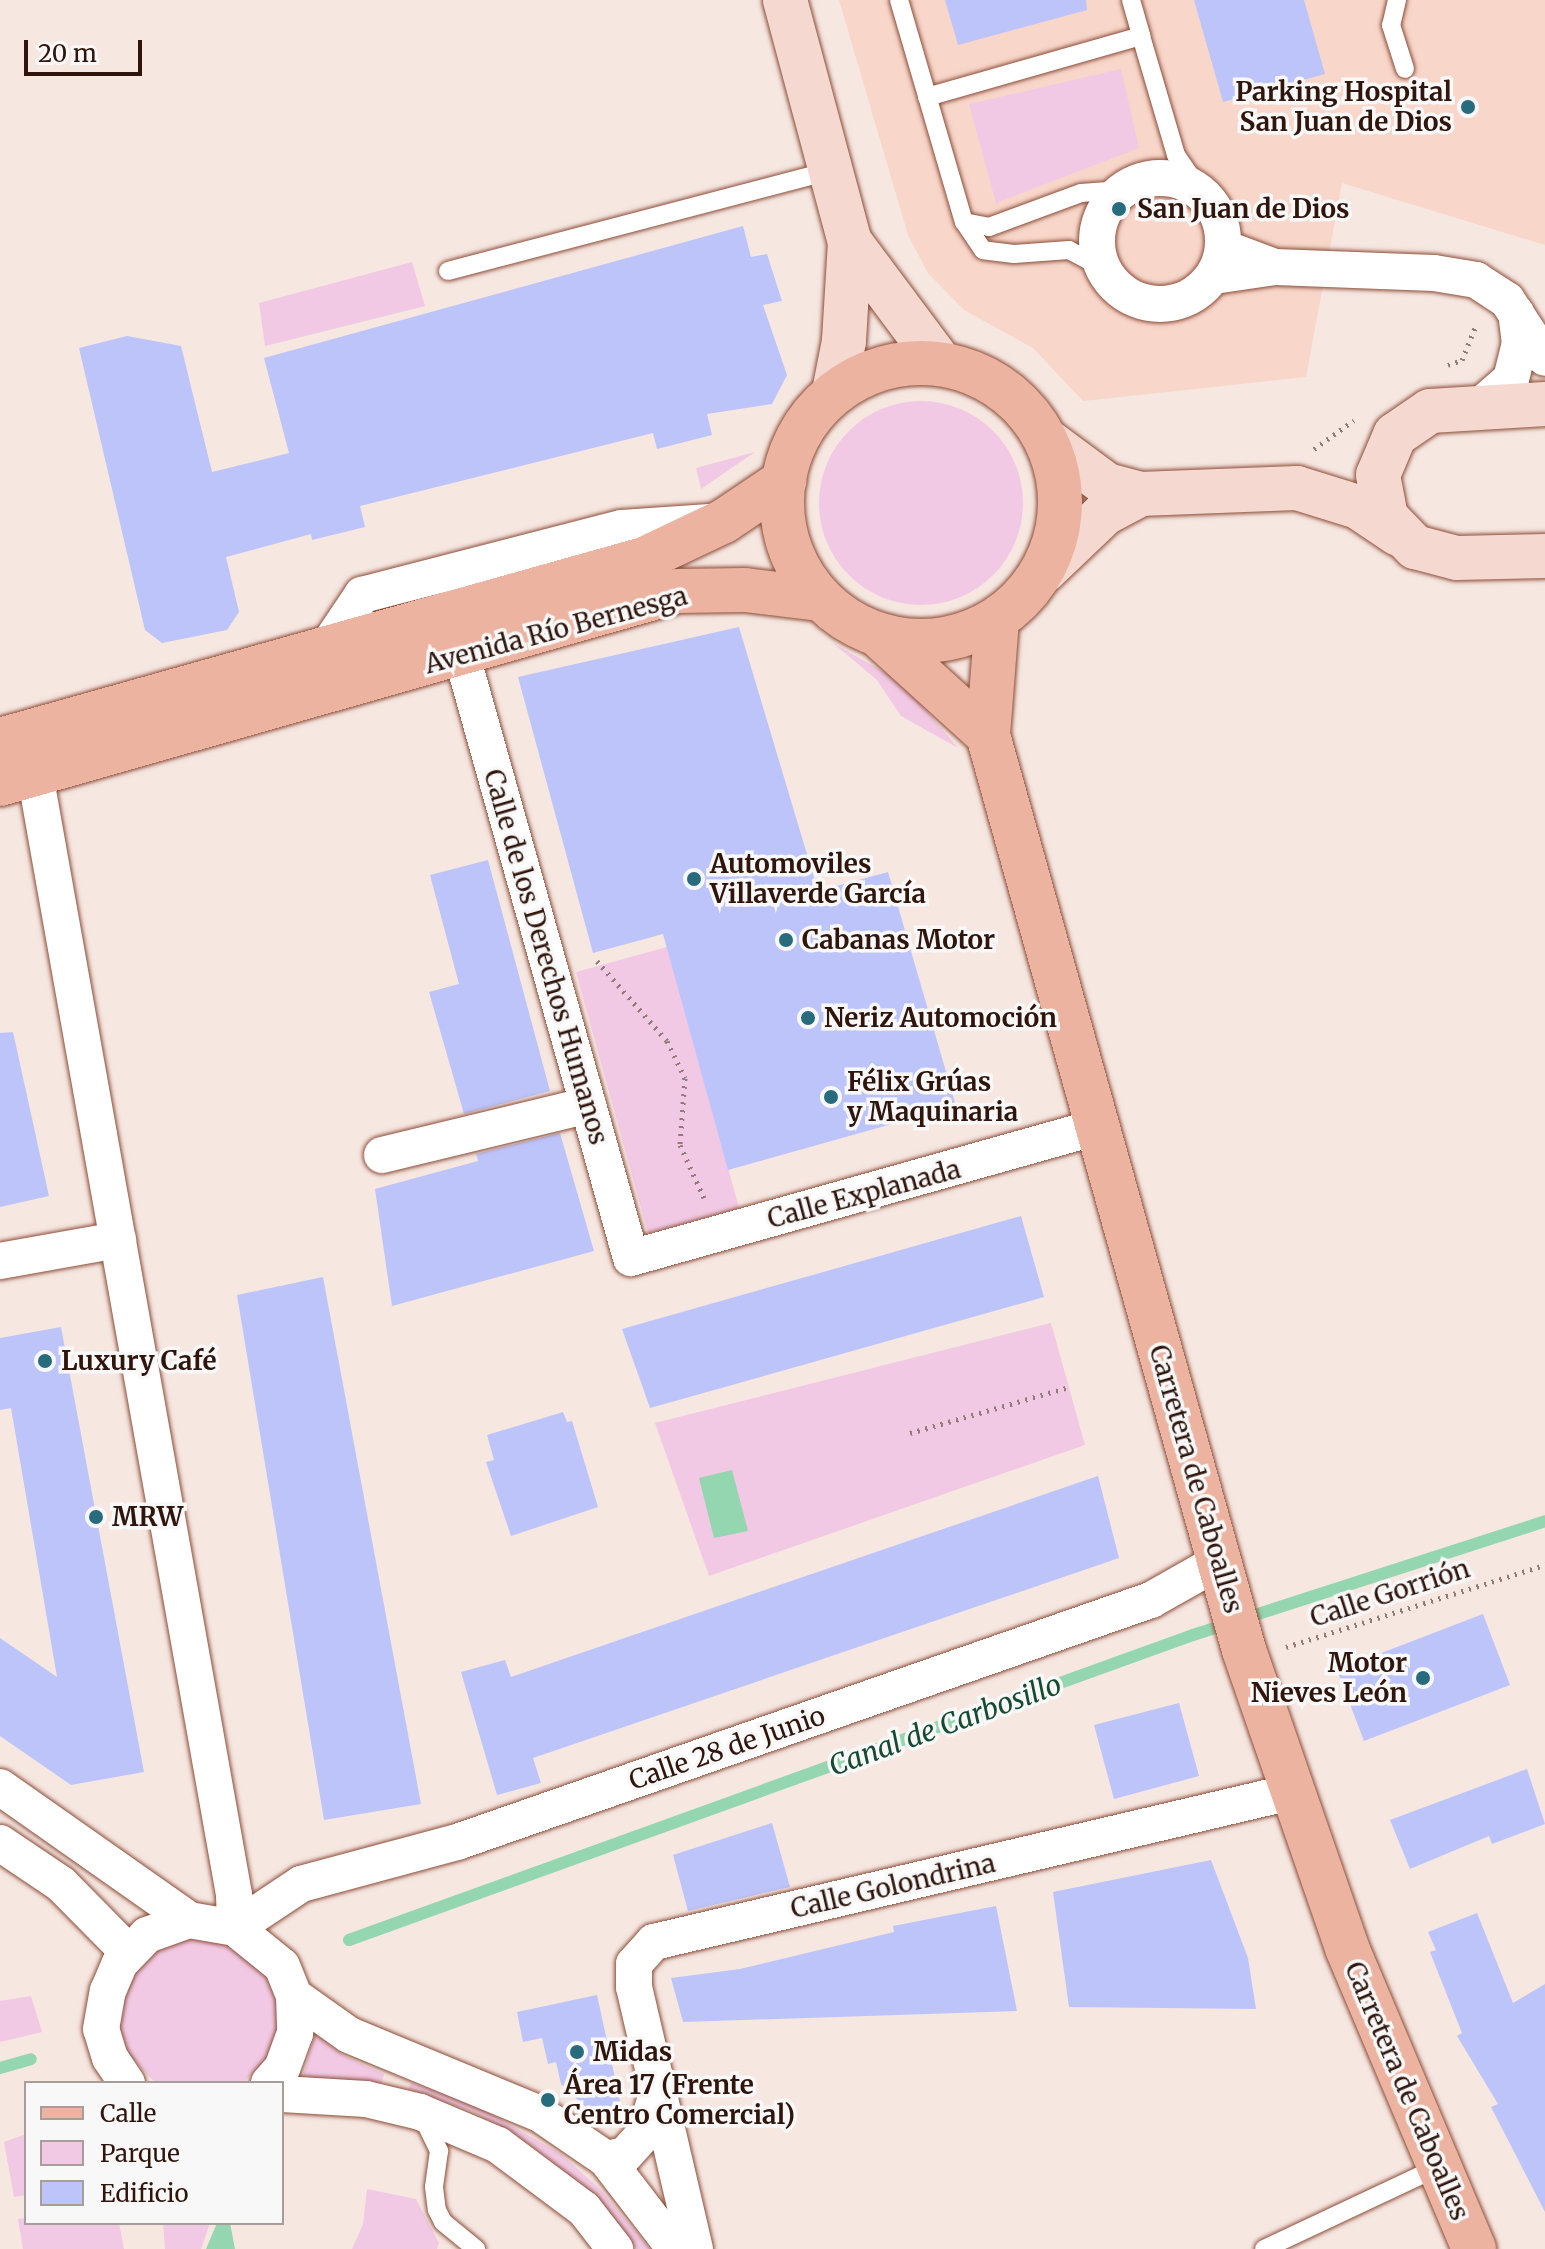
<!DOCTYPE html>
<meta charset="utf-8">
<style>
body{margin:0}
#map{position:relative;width:1545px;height:2249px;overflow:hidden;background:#f6e7e1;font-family:Merriweather,serif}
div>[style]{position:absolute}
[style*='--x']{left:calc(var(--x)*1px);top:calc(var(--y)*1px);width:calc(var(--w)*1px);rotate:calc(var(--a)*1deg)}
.built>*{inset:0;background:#f8d6ca}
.green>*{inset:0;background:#f2c9e4}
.round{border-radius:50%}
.water>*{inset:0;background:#93d6b0}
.stream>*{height:12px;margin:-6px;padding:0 6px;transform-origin:6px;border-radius:6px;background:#93d6b0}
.building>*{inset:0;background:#bdc4f9}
.path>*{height:5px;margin-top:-2.5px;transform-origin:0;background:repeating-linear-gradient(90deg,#907c74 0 2px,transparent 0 8px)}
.roads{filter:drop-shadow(0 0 2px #8c4c37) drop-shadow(0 0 2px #8c4c37)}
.service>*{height:18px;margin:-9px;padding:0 9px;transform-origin:9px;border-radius:9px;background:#fff}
.minor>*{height:36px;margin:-18px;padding:0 18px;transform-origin:18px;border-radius:18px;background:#fff}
.minor>.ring{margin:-18px;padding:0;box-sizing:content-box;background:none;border:36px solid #fff;border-radius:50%}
.secondary>*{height:44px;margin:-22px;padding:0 22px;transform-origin:22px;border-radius:22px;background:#f5d9d0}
.primary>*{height:44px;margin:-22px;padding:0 22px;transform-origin:22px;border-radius:22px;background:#ecb3a0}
.primary>.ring{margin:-22px;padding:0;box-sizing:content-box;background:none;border:44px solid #ecb3a0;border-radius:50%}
.dots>*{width:22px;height:22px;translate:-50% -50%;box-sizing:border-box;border:4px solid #f8f8f8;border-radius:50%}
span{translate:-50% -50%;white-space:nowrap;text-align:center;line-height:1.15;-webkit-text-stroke:7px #f8f8f8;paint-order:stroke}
.poi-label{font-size:26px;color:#2f150c;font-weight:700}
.right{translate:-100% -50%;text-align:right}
.left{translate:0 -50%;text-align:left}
.street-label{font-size:26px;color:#2f150c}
.water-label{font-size:28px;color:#164a31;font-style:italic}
.legend{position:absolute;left:24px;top:2081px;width:260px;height:144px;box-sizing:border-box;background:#f8f8f8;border:2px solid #a89d9a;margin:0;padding:10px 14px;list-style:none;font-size:24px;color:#2f150c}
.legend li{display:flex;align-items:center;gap:16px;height:40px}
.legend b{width:40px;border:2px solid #a89d9a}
.scale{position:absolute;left:24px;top:40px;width:118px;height:36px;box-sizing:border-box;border:4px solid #2f150c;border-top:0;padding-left:10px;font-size:24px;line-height:28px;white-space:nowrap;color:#2f150c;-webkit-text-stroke:6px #f8f8f8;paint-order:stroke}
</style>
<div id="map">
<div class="built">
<i style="clip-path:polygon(839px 0,1545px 0,1545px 245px,1342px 183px,1306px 377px,1083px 401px,1033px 348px,964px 310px,928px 273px,908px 235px)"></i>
</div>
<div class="green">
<i style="clip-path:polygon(1121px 69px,1139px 148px,996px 203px,969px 104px)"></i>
<i style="clip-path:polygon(412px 262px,425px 306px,265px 346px,259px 303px)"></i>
<i class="round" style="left:819px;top:401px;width:204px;height:204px"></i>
<i style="clip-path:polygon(755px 452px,701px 489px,696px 468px)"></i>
<i style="clip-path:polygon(833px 643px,903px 683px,958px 748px,901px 716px,877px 680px)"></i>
<i style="clip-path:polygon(667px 947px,739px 1208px,648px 1233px,576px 972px)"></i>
<i style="clip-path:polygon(1051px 1323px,1085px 1445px,709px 1576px,655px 1423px)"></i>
<i style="clip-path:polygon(191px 1938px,228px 1943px,266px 1976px,276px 1999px,277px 2030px,266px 2059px,243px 2083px,155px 2083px,127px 2052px,119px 2025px,121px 1998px,132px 1973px,152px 1953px)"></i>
<i style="clip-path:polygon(31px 1996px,42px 2032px,0 2042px,0 2001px)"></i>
<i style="clip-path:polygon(315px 2034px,343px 2055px,384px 2074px,381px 2085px,302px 2079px)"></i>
<i style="clip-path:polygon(411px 2083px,476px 2105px,561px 2154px,601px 2190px,650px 2249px,637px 2249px,591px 2193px,532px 2146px,476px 2113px,408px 2089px)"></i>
<i style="clip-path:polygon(26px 2134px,26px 2195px,14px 2197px,4px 2142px)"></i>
<i style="clip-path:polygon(367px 2189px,416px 2199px,439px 2243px,437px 2249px,352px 2249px,363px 2224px)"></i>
<i style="clip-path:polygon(26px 2218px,26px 2223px,119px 2223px,124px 2249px,23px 2249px,18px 2219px)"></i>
<i style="clip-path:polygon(163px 2223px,210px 2223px,201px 2249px,165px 2249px)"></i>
</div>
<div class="water">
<i style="clip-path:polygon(732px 1470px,748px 1531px,714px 1538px,699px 1478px)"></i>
<i style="clip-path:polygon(217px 2223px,230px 2223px,235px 2249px,206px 2249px)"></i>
</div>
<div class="stream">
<i style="--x:349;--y:1940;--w:897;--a:-19.87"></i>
<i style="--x:1193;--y:1635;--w:370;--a:-17.9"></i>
<i style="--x:0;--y:2068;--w:32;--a:-16"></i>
</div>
<div class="building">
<i style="clip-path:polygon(945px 0,1086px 0,1087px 10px,958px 45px)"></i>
<i style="clip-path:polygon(1194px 0,1304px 0,1325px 74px,1223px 102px)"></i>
<i style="clip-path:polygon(743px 226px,751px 257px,767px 254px,782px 301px,763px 305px,787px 375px,772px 404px,707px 414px,712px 435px,657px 449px,653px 433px,360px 506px,365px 527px,312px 540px,311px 534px,226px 557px,239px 612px,227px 630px,162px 643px,145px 630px,79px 348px,127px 336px,181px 346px,212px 472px,289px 453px,264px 358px)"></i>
<i style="clip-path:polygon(739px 627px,818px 891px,888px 872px,956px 1106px,728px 1170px,663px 934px,593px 953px,518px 677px)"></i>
<i style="clip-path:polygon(488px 860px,550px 1091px,464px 1114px,429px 992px,459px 984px,430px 875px)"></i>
<i style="clip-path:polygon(13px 1032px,49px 1196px,0 1207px,0 1033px)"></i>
<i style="clip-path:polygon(560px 1133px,594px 1251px,392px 1306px,375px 1189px,478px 1161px,476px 1154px)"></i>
<i style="clip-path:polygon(1021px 1216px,1044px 1297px,650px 1408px,622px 1329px)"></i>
<i style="clip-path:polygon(323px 1277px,421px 1804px,324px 1820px,237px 1295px)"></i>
<i style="clip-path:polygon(61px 1327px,144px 1772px,71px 1785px,0 1736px,0 1638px,57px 1677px,11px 1408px,0 1410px,0 1338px)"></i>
<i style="clip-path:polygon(563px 1412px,567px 1422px,572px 1421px,598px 1507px,511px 1536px,486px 1462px,494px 1460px,487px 1435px)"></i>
<i style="clip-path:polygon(1098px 1476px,1119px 1558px,533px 1758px,541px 1783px,497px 1795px,461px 1672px,505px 1660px,511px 1677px)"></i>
<i style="clip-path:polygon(1483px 1614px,1510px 1685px,1364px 1741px,1337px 1670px)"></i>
<i style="clip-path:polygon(1179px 1703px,1199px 1776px,1114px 1799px,1094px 1725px)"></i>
<i style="clip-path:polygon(1527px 1769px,1545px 1824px,1492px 1844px,1489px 1836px,1410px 1869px,1390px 1820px)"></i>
<i style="clip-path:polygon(772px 1823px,790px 1887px,688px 1911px,673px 1855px)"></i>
<i style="clip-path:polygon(1211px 1860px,1248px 1958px,1256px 2009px,1069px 2007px,1053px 1892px)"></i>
<i style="clip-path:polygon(996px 1906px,1017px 2011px,683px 2022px,671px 1978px,740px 1969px,894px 1932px,893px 1926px)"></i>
<i style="clip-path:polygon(1477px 1913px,1513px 2003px,1545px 1984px,1545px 2212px,1491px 2107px,1498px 2104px,1457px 2036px,1462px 2033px,1430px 1952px,1436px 1950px,1428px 1932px)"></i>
<i style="clip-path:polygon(597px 1995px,622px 2110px,595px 2116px,561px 2084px,556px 2062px,548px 2064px,542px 2038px,523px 2042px,517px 2012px)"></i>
</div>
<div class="path">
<i style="--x:1448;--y:365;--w:15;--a:-20"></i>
<i style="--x:1462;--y:360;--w:38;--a:-68"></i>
<i style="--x:1314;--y:449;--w:49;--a:-35.9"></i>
<i style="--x:597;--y:961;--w:106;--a:48.8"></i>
<i style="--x:667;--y:1041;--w:41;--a:64.1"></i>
<i style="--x:685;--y:1078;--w:67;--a:94.3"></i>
<i style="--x:680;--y:1145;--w:58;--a:65.6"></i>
<i style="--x:910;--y:1433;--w:166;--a:-16.1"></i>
<i style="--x:1286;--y:1647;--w:272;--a:-17.6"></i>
</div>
<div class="roads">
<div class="service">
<i style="--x:899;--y:0;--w:231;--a:73.7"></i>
<i style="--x:1131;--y:0;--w:37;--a:74"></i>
<i style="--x:1397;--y:0;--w:26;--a:103"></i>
<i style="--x:1391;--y:25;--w:46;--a:72.3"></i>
<i style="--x:927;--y:97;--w:223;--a:-15.9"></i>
<i style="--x:1141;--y:36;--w:124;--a:73.6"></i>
<i style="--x:1176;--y:155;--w:46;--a:55.6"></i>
<i style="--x:1101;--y:267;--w:36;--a:-152"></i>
<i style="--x:1069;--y:250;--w:55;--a:175.8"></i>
<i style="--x:1014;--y:254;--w:31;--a:-173"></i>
<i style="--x:983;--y:250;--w:34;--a:-124"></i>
<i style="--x:964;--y:222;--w:25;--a:11"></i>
<i style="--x:989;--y:227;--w:98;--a:-20.3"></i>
<i style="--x:1081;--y:193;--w:40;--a:-4.3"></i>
<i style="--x:448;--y:271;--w:397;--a:-14.7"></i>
<i style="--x:423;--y:2118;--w:37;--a:64"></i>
<i style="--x:439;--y:2151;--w:36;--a:98"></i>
<i style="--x:434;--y:2187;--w:23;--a:83"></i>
<i style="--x:437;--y:2210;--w:13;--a:63"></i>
<i style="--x:443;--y:2222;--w:43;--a:39.3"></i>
<i style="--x:1264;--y:2249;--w:190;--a:-25.2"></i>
</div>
<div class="minor">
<i class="ring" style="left:1097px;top:178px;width:90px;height:90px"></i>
<i style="--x:1275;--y:267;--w:159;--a:2.2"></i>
<i style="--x:1434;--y:273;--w:43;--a:9.5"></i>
<i style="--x:1476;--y:280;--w:37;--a:33"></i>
<i style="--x:1507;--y:300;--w:69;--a:56.8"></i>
<i style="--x:1214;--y:276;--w:62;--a:-8.4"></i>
<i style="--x:1275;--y:267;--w:54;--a:-159.6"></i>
<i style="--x:1480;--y:406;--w:41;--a:-41.1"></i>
<i style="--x:1511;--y:379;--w:36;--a:-76"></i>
<i style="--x:1520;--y:344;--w:31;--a:-97"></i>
<i style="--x:327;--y:647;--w:63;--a:-56.1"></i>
<i style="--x:362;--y:595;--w:268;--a:-14.5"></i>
<i style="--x:622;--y:528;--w:88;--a:-3.9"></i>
<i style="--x:462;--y:656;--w:625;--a:74.32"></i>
<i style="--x:631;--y:1258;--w:483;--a:-15.7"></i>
<i style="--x:35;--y:774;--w:1139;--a:79.93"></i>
<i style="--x:234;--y:1895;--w:33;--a:88"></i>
<i style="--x:382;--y:1155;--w:212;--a:-13.6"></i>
<i style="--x:0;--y:1261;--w:120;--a:-10.1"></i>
<i style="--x:0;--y:1787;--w:231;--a:35.1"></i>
<i style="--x:0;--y:1843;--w:73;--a:33.9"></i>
<i style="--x:61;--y:1884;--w:95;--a:45.4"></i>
<i style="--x:235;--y:1928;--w:79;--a:-33.7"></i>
<i style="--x:301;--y:1884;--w:165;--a:-15.1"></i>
<i style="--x:460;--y:1841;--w:732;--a:-19.23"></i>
<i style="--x:1151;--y:1600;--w:79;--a:-29.5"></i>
<i style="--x:294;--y:1996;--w:67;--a:35.3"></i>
<i style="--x:349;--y:2035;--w:207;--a:22.5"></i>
<i style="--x:540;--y:2114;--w:80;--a:34.3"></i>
<i style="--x:606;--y:2159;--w:113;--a:52.5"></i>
<i style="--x:127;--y:2083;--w:30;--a:-124"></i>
<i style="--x:110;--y:2058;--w:30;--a:-107"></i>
<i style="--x:101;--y:2029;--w:39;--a:-80"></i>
<i style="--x:108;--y:1991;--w:30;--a:-67"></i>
<i style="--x:120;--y:1963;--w:39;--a:-46"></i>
<i style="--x:147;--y:1935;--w:45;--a:-19.7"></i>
<i style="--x:189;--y:1920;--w:47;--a:9.9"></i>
<i style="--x:235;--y:1928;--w:60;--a:39"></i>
<i style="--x:282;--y:1966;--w:32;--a:68"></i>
<i style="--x:294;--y:1996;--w:37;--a:88"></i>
<i style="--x:295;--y:2033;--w:37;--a:110"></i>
<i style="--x:282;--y:2068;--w:20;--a:131"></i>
<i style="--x:282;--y:2094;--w:84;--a:3.4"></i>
<i style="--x:366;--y:2099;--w:56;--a:13.5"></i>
<i style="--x:420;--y:2112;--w:85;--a:22.9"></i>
<i style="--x:498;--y:2145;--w:107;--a:36.7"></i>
<i style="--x:584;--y:2209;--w:51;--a:52.2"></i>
<i style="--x:606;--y:2159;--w:19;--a:-12"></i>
<i style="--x:625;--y:2155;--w:30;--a:-48"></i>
<i style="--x:645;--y:2133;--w:39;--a:-73"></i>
<i style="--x:695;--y:2249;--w:269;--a:-103.1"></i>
<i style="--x:634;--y:1987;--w:23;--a:-90"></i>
<i style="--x:634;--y:1964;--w:30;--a:-48"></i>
<i style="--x:654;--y:1942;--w:654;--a:-13.25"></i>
</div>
<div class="secondary">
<i style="--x:785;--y:0;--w:251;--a:75"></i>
<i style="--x:850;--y:242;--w:99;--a:93.5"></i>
<i style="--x:844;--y:341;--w:52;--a:101.1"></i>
<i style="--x:850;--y:242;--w:147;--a:53.3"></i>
<i style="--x:1545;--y:404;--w:115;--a:176.5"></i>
<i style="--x:1430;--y:411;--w:42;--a:145.6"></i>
<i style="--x:1395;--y:435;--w:43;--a:113"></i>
<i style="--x:1378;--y:475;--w:43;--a:79.2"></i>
<i style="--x:1386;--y:517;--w:42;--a:46"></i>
<i style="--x:1415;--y:547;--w:43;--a:14.7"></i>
<i style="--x:1457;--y:558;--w:88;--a:-1.3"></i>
<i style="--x:1046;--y:440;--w:76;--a:36.4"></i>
<i style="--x:1107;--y:485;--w:34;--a:15"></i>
<i style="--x:1140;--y:494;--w:157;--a:-2.2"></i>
<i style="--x:1297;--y:488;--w:64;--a:17.3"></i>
<i style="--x:1358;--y:507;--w:48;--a:34"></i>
<i style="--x:1044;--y:571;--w:84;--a:-43.6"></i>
<i style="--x:1105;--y:513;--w:40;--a:-28"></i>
</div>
<div class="primary">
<i class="ring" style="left:782px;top:363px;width:234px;height:234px"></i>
<i style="--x:997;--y:620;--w:115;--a:94.5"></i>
<i style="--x:988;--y:735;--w:950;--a:74.37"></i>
<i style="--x:1244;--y:1650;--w:315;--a:70.9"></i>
<i style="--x:1347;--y:1948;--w:327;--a:67.1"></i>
<i style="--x:878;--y:635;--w:149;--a:42.3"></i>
<i style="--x:0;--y:740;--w:669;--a:-15.7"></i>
<i style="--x:644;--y:559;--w:89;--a:-25.4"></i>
<i style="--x:724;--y:521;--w:73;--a:-33.9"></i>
<i style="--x:0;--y:784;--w:705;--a:-15.89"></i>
<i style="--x:678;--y:591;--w:67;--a:-0.9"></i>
<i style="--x:745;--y:590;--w:75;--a:6.9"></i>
</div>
</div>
<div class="dots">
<i style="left:1468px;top:107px;background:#286b7d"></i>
<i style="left:1119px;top:209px;background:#286b7d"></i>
<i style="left:694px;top:879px;background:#286b7d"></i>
<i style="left:786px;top:940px;background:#286b7d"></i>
<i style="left:808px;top:1018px;background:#286b7d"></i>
<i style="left:831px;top:1097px;background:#286b7d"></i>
<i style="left:45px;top:1361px;background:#286b7d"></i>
<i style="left:96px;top:1517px;background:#286b7d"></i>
<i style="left:1423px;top:1678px;background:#286b7d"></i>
<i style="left:577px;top:2052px;background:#286b7d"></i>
<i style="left:548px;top:2100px;background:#286b7d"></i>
</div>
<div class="poi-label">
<span class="right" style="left:1452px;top:107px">Parking Hospital<br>San Juan de Dios</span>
<span class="left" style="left:1137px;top:209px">San Juan de Dios</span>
<span class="left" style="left:710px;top:879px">Automoviles<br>Villaverde García</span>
<span class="left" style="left:802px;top:940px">Cabanas Motor</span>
<span class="left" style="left:824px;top:1018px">Neriz Automoción</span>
<span class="left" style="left:847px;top:1097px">Félix Grúas<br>y Maquinaria</span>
<span class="left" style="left:61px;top:1361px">Luxury Café</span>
<span class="left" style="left:112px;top:1517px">MRW</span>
<span class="right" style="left:1407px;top:1678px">Motor<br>Nieves León</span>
<span class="left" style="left:593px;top:2052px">Midas</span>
<span class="left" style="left:564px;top:2100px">Área 17 (Frente<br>Centro Comercial)</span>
</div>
<div class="street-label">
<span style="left:556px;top:630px;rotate:-15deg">Avenida Río Bernesga</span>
<span style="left:546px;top:957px;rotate:74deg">Calle de los Derechos Humanos</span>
<span style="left:864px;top:1194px;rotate:-15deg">Calle Explanada</span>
<span style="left:1196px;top:1479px;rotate:74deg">Carretera de Caboalles</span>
<span style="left:1390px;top:1593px;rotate:-18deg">Calle Gorrión</span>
<span style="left:727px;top:1748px;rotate:-19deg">Calle 28 de Junio</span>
<span style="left:893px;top:1886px;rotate:-13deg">Calle Golondrina</span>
<span style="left:1407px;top:2091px;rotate:67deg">Carretera de Caboalles</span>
</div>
<div class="water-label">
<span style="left:945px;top:1725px;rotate:-20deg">Canal de Carbosillo</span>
</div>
<ul class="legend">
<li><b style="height:10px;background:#ecb3a0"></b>Calle</li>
<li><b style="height:22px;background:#f2c9e4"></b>Parque</li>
<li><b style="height:22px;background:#bdc4f9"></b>Edificio</li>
</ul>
<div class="scale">20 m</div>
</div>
